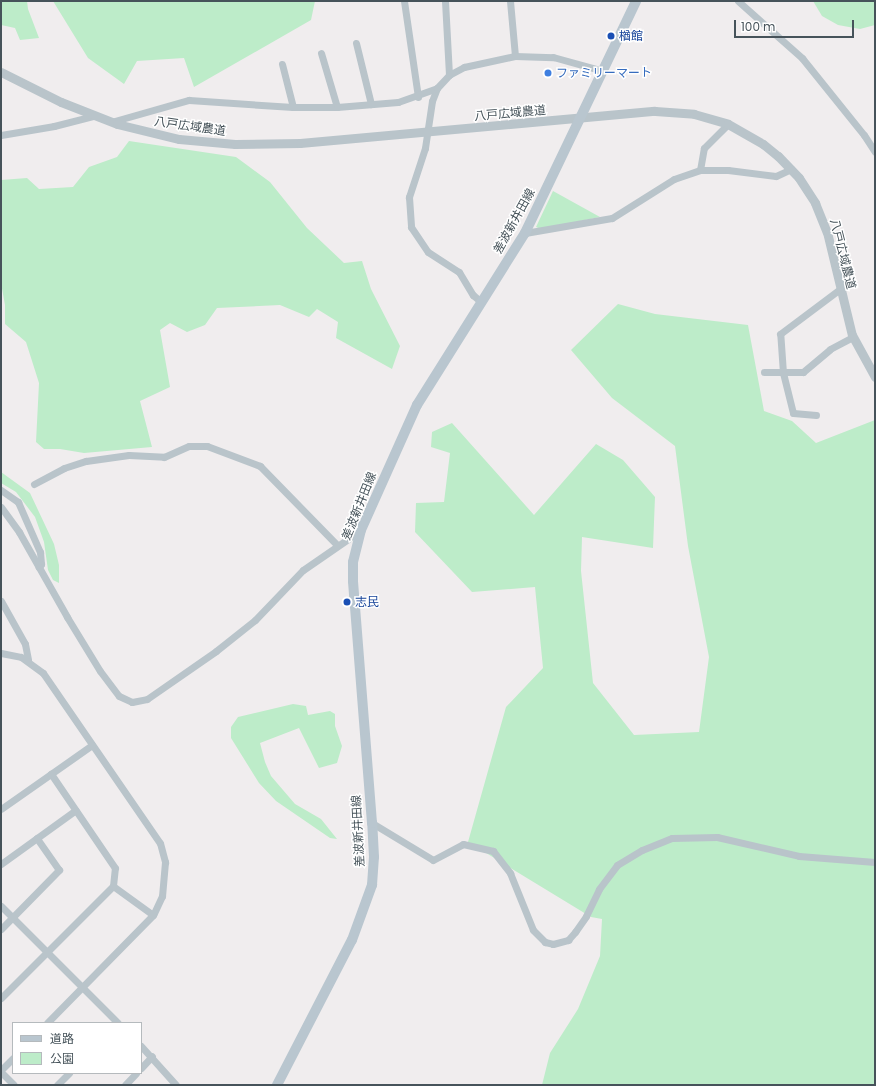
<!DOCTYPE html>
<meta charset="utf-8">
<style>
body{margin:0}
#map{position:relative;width:876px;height:1086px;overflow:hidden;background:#f0edee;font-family:Poppins,"Noto Sans JP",sans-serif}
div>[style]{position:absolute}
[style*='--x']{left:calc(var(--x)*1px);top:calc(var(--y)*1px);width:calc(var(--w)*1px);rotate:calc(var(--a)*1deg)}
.green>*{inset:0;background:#bdecc9}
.minor>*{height:7px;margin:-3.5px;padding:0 3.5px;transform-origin:3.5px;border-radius:3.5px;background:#b9c4ca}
.tertiary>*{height:9px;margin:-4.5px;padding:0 4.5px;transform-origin:4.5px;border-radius:4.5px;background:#b9c4ca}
.secondary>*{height:10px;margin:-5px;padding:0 5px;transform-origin:5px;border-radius:5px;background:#b9c6cf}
.dots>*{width:11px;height:11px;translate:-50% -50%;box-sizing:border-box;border:2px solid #fff;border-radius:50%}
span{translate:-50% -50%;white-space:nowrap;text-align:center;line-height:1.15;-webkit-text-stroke:3px #fff;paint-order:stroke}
.transit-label{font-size:12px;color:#164399}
.left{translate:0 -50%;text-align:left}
.shop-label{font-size:12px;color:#366cbe}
.street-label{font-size:12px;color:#46535a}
.frame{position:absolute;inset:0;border:2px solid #46535a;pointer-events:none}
.legend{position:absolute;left:12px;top:1022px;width:130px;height:52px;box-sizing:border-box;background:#fff;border:1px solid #b5babd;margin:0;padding:5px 7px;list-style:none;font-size:12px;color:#46535a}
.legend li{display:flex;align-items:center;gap:8px;height:20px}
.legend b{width:20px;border:1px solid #b5babd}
.scale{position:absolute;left:734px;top:20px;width:120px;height:18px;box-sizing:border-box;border:2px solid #46535a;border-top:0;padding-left:5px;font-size:12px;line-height:14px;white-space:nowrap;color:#46535a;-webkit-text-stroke:3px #fff;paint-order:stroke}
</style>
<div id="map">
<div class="green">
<i style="clip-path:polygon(1px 1px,27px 1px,28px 9px,39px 38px,20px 40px,15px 28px,1px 25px)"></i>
<i style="clip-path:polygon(53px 1px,315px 1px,311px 20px,194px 87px,184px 58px,137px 61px,124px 84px,88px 58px)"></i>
<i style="clip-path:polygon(813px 1px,875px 1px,875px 25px,860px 29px,838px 25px,822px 16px)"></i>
<i style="clip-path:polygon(129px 141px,236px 157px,270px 182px,307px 228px,344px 263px,362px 261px,371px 289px,400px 346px,392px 369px,336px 338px,338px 322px,317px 309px,309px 317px,280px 305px,217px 308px,205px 325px,187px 332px,170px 323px,160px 330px,170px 387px,140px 401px,152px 447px,84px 453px,60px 449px,44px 449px,36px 442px,39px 383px,26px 342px,5px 324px,5px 305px,1px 283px,1px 180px,27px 178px,39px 189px,73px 187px,89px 167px,117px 157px)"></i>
<i style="clip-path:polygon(553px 191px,600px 217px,541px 229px,536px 227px)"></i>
<i style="clip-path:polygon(618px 304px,655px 314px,748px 325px,764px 411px,792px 421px,816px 443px,875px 420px,875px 1085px,542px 1085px,550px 1053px,578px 1009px,600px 956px,602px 919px,591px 917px,468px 842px,506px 707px,543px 668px,535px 587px,472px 592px,415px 532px,416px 503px,444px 502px,450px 453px,431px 447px,432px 432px,452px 423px,534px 515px,596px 444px,623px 460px,655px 497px,653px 548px,582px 537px,581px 571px,593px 683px,634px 735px,699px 732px,709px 657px,688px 546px,675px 446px,612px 398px,571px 350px)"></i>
<i style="clip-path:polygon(1px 472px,30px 493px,54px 544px,59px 565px,59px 583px,53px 580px,48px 570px,44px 542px,35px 517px,16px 492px,1px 483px)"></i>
<i style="clip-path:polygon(293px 704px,306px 706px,308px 715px,330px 711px,335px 714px,335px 726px,342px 746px,337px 763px,319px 768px,299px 728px,260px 743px,265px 762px,271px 776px,295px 804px,321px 819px,337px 839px,330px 838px,276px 801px,259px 783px,231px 738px,231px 727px,238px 717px)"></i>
</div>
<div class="minor">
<i style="--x:404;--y:1;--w:97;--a:81.7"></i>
<i style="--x:445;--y:1;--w:74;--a:86.9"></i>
<i style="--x:510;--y:1;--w:55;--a:84.8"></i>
<i style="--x:738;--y:1;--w:86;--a:41.7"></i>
<i style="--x:802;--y:58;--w:99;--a:51.2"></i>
<i style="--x:864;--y:135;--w:20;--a:57"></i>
<i style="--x:356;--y:43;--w:63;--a:76.2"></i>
<i style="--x:321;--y:53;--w:56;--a:73.5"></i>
<i style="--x:282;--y:64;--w:44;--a:75.7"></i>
<i style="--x:437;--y:88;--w:14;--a:111"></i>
<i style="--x:432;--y:101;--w:48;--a:98.5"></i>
<i style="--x:425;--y:148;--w:52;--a:108.1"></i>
<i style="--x:409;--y:197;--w:30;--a:86"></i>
<i style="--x:411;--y:227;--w:30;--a:56"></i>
<i style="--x:428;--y:252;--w:37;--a:33"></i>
<i style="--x:459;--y:272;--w:27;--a:59"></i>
<i style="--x:473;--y:295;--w:11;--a:41"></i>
<i style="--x:111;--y:122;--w:81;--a:-15.8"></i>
<i style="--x:189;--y:100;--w:104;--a:3.9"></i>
<i style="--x:293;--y:107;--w:44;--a:0"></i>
<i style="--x:337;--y:107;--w:61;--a:-4.7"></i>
<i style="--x:398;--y:102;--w:41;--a:-19.7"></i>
<i style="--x:437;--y:88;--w:18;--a:-47"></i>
<i style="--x:449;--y:75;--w:17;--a:-28"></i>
<i style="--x:464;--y:67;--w:52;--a:-12.2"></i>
<i style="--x:515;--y:56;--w:38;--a:2"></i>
<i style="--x:553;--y:57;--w:52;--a:15.6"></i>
<i style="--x:1;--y:135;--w:54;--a:-9.6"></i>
<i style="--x:54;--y:126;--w:40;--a:-14.4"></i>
<i style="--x:700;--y:170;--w:22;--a:-80"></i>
<i style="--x:704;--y:148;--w:34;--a:-45"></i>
<i style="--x:525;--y:233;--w:88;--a:-9.8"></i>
<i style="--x:612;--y:218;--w:73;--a:-32.2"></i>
<i style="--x:674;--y:179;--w:28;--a:-19"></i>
<i style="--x:700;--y:170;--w:28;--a:0"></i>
<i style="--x:728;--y:170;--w:48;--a:7.1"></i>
<i style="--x:776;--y:176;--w:17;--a:-25"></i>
<i style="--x:764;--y:372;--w:39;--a:0"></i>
<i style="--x:803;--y:372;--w:35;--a:-40"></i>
<i style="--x:830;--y:349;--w:26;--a:-28"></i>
<i style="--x:816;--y:415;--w:23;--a:-175"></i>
<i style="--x:793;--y:413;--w:41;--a:-104"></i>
<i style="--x:783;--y:373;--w:39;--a:-94"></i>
<i style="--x:780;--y:334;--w:75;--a:-36.9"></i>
<i style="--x:34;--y:484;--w:34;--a:-28"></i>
<i style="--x:64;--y:468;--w:23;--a:-18"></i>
<i style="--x:86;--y:461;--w:43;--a:-7.9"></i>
<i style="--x:129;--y:455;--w:35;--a:3"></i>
<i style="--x:164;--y:457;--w:27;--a:-24"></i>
<i style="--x:189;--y:446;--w:18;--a:0"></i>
<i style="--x:207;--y:446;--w:57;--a:20.7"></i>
<i style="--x:260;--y:466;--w:110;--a:45.7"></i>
<i style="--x:1;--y:490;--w:21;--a:35"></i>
<i style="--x:18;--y:502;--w:55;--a:66.3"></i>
<i style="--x:40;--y:552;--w:12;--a:85"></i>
<i style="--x:41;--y:564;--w:4;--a:124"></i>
<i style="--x:1;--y:507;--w:31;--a:54"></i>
<i style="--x:19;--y:532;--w:98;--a:60.5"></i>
<i style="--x:67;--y:617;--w:63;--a:58.6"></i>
<i style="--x:100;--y:671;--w:31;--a:53"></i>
<i style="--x:119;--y:696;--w:14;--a:25"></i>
<i style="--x:132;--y:702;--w:15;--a:-11"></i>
<i style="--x:147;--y:699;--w:84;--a:-34.8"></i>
<i style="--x:216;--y:651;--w:50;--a:-38.5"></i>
<i style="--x:255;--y:620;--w:69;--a:-46.2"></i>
<i style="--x:303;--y:570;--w:70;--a:-34.6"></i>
<i style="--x:1;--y:601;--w:49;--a:60.8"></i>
<i style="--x:25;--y:644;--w:16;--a:79"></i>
<i style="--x:1;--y:653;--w:20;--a:11"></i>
<i style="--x:21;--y:657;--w:27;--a:36"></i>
<i style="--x:43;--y:673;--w:206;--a:55.5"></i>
<i style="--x:160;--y:843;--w:20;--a:75"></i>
<i style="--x:165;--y:862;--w:34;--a:95"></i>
<i style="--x:162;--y:896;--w:21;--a:115"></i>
<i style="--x:153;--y:915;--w:151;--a:134.5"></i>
<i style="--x:1;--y:809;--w:111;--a:-35.1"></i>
<i style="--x:372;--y:823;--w:71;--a:31.2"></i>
<i style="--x:433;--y:860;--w:34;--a:-28"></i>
<i style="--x:463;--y:844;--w:31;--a:13"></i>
<i style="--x:493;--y:851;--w:28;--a:52"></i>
<i style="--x:510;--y:873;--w:61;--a:68"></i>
<i style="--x:533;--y:930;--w:17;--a:45"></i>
<i style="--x:545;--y:942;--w:8;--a:14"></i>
<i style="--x:553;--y:944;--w:16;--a:-15"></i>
<i style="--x:568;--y:940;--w:11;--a:-49"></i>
<i style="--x:575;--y:932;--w:19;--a:-55"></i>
<i style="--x:586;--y:916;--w:30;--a:-64"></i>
<i style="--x:599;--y:889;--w:30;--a:-53"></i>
<i style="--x:617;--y:865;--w:29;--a:-31"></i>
<i style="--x:642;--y:850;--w:32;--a:-22"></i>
<i style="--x:672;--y:838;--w:45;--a:-1.3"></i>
<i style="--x:717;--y:837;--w:84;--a:13"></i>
<i style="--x:799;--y:856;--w:76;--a:4.5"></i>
<i style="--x:1;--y:864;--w:92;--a:-35.8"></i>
<i style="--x:113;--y:886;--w:49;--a:35.9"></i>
<i style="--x:1;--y:906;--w:165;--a:45"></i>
<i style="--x:1;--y:929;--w:83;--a:-45.5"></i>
<i style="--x:59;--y:870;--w:39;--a:-125"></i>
<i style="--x:1;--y:998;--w:158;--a:-45"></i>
<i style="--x:113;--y:886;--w:18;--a:-84"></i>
<i style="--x:115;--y:868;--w:114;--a:-124.2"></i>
<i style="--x:141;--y:1046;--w:52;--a:48.1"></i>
<i style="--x:141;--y:1068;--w:16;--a:-47"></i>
<i style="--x:1;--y:1070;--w:17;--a:-45"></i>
<i style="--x:1;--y:1072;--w:18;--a:45"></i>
<i style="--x:57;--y:1085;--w:17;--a:-45"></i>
<i style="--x:125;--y:1085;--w:16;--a:-47"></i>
</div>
<div class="tertiary">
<i style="--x:1;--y:72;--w:67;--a:26.6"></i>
<i style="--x:61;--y:102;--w:60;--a:21.4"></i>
<i style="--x:117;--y:124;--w:64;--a:13.6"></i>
<i style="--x:179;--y:139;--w:56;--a:5.1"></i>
<i style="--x:235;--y:144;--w:65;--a:-0.9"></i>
<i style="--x:300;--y:143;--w:356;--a:-5.2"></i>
<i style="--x:655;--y:111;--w:39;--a:4"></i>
<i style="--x:694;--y:114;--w:35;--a:16"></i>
<i style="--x:728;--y:124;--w:40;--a:29.7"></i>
<i style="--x:763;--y:144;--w:19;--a:39"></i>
<i style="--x:778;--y:156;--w:30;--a:46"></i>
<i style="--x:799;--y:178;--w:30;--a:57"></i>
<i style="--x:815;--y:203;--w:31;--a:68"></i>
<i style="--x:827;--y:232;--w:106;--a:76.4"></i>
<i style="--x:852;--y:335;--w:48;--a:61.3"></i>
</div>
<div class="secondary">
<i style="--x:277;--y:1085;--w:163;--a:-62.7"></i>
<i style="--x:352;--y:940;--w:59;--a:-70"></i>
<i style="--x:372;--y:885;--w:28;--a:-86"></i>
<i style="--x:374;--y:857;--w:34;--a:-93"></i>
<i style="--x:372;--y:823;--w:243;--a:-94.5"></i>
<i style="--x:353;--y:581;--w:19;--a:-90"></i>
<i style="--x:353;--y:562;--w:33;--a:-76"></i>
<i style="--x:361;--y:530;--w:137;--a:-65.9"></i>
<i style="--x:417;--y:405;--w:203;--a:-57.9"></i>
<i style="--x:525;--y:233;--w:257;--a:-64.4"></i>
</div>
<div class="dots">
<i style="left:611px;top:36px;background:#1a4fb4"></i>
<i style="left:548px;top:73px;background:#3f7fe0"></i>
<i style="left:347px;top:602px;background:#1a4fb4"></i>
</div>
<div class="transit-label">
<span class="left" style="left:619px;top:36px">楢館</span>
<span class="left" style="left:355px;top:602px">志民</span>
</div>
<div class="shop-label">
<span class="left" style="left:556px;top:73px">ファミリーマート</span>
</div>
<div class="street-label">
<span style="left:510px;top:113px;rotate:-5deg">八戸広域農道</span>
<span style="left:190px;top:126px;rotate:8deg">八戸広域農道</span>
<span style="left:514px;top:221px;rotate:-61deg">差波新井田線</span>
<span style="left:843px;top:254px;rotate:76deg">八戸広域農道</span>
<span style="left:359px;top:506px;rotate:-68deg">差波新井田線</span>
<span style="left:358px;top:831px;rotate:-93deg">差波新井田線</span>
</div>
<div class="frame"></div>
<ul class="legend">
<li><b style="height:5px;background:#b9c6cf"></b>道路</li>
<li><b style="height:11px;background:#bdecc9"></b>公園</li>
</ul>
<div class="scale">100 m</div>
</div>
